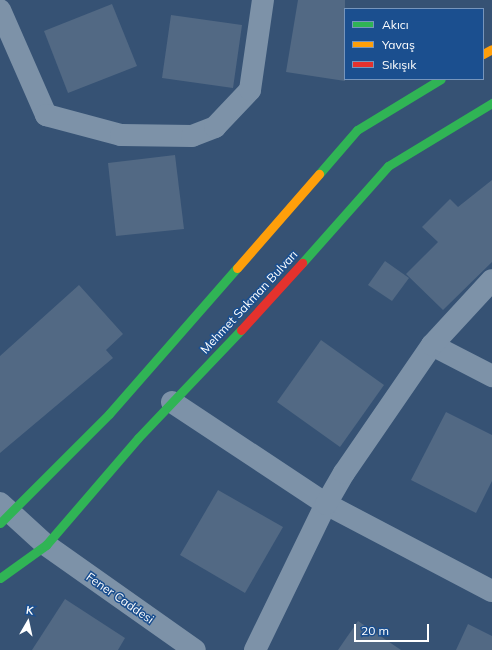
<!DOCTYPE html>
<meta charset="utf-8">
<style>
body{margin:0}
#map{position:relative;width:492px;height:650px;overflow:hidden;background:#365274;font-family:Mulish,sans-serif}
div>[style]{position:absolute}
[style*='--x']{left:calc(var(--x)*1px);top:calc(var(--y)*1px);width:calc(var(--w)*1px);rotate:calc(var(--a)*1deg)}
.building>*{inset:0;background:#526984}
.street>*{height:22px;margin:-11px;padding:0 11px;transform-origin:11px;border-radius:11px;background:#7d92a8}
.fast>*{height:9px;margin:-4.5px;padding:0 4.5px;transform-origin:4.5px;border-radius:4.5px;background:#30b455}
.slow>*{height:9px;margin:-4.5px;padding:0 4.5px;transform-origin:4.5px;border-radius:4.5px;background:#ff9f0a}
.jam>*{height:9px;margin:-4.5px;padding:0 4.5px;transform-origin:4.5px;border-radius:4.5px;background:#e5322d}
span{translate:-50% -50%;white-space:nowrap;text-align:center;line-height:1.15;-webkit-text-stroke:3px #1b4f8f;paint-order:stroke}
.street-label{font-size:12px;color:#fff}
.legend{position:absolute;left:344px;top:8px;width:140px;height:72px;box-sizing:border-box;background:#1b4f8f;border:1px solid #7695bc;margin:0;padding:5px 7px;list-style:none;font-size:12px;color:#fff}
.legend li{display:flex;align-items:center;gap:8px;height:20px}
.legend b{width:20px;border:1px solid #7695bc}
.north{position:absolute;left:8px;top:602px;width:40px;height:40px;-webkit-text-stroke:3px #1b4f8f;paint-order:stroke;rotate:9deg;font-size:11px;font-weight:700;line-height:16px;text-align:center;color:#fff}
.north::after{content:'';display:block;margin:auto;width:14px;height:18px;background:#fff;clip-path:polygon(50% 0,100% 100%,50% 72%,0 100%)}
.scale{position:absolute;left:354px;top:624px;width:75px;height:18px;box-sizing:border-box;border:2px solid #fff;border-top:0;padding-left:5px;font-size:12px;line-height:14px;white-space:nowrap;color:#fff;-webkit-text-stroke:3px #1b4f8f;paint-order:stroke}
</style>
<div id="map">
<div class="building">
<i style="clip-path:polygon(298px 0,345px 0,345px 81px,286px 72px)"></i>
<i style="clip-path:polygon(112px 4px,137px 66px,68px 93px,44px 31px)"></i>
<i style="clip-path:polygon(171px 15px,242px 25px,233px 88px,162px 78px)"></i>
<i style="clip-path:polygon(175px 155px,184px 229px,116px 236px,108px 163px)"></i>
<i style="clip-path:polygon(492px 180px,492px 262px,443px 310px,406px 274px,438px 242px,422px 227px,450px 199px,458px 207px)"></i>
<i style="clip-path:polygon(385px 261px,409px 278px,392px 301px,368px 285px)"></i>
<i style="clip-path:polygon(79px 285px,123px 334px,106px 350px,113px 358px,0 453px,0 356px)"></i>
<i style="clip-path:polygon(321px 340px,384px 385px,340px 447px,277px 402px)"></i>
<i style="clip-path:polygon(446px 412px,492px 435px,492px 481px,476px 513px,411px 480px)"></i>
<i style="clip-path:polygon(218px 490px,283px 527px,245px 593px,180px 555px)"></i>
<i style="clip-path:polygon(65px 599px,125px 638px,118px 650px,32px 650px)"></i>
<i style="clip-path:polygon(358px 621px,401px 650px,338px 650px)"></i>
<i style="clip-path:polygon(468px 624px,492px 636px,492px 650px,456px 650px)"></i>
</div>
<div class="street">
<i style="--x:0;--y:10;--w:115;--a:66.3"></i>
<i style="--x:46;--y:115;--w:78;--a:14.9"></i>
<i style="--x:121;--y:135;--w:71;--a:0.8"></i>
<i style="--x:192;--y:136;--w:25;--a:-21"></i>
<i style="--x:215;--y:127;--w:51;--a:-46.6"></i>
<i style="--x:250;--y:90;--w:91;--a:-81.8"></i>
<i style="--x:432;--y:345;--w:68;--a:27.3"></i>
<i style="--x:172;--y:402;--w:185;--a:33.5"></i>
<i style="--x:326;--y:504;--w:187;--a:27.7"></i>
<i style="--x:0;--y:503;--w:62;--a:42.4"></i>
<i style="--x:46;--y:545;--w:182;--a:35.2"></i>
<i style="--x:255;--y:650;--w:162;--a:-64.1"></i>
<i style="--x:326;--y:504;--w:36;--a:-60"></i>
<i style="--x:344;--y:473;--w:155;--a:-55.5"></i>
<i style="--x:432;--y:345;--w:88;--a:-47.3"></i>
</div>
<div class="fast">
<i style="--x:319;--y:174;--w:58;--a:-49.2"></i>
<i style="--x:357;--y:130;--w:98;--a:-31.3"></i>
<i style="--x:302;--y:263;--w:130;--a:-48.4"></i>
<i style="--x:388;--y:166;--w:122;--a:-31.2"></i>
<i style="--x:0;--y:523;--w:154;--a:-45"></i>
<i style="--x:109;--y:414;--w:194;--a:-48.8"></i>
<i style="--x:0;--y:578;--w:57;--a:-35.7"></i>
<i style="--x:46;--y:545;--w:141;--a:-49.3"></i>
<i style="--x:138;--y:438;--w:149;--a:-46.4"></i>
</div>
<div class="slow">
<i style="--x:483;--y:54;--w:10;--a:-29"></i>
<i style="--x:237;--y:268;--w:125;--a:-48.9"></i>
</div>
<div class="jam">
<i style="--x:241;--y:330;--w:91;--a:-47.7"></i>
</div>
<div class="street-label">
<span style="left:249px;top:302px;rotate:-47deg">Mehmet Sakman Bulvarı</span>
<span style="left:120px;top:598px;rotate:35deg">Fener Caddesi</span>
</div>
<ul class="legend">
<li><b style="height:5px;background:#30b455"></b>Akıcı</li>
<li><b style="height:5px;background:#ff9f0a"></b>Yavaş</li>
<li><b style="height:5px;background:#e5322d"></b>Sıkışık</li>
</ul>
<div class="north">K</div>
<div class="scale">20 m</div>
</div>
